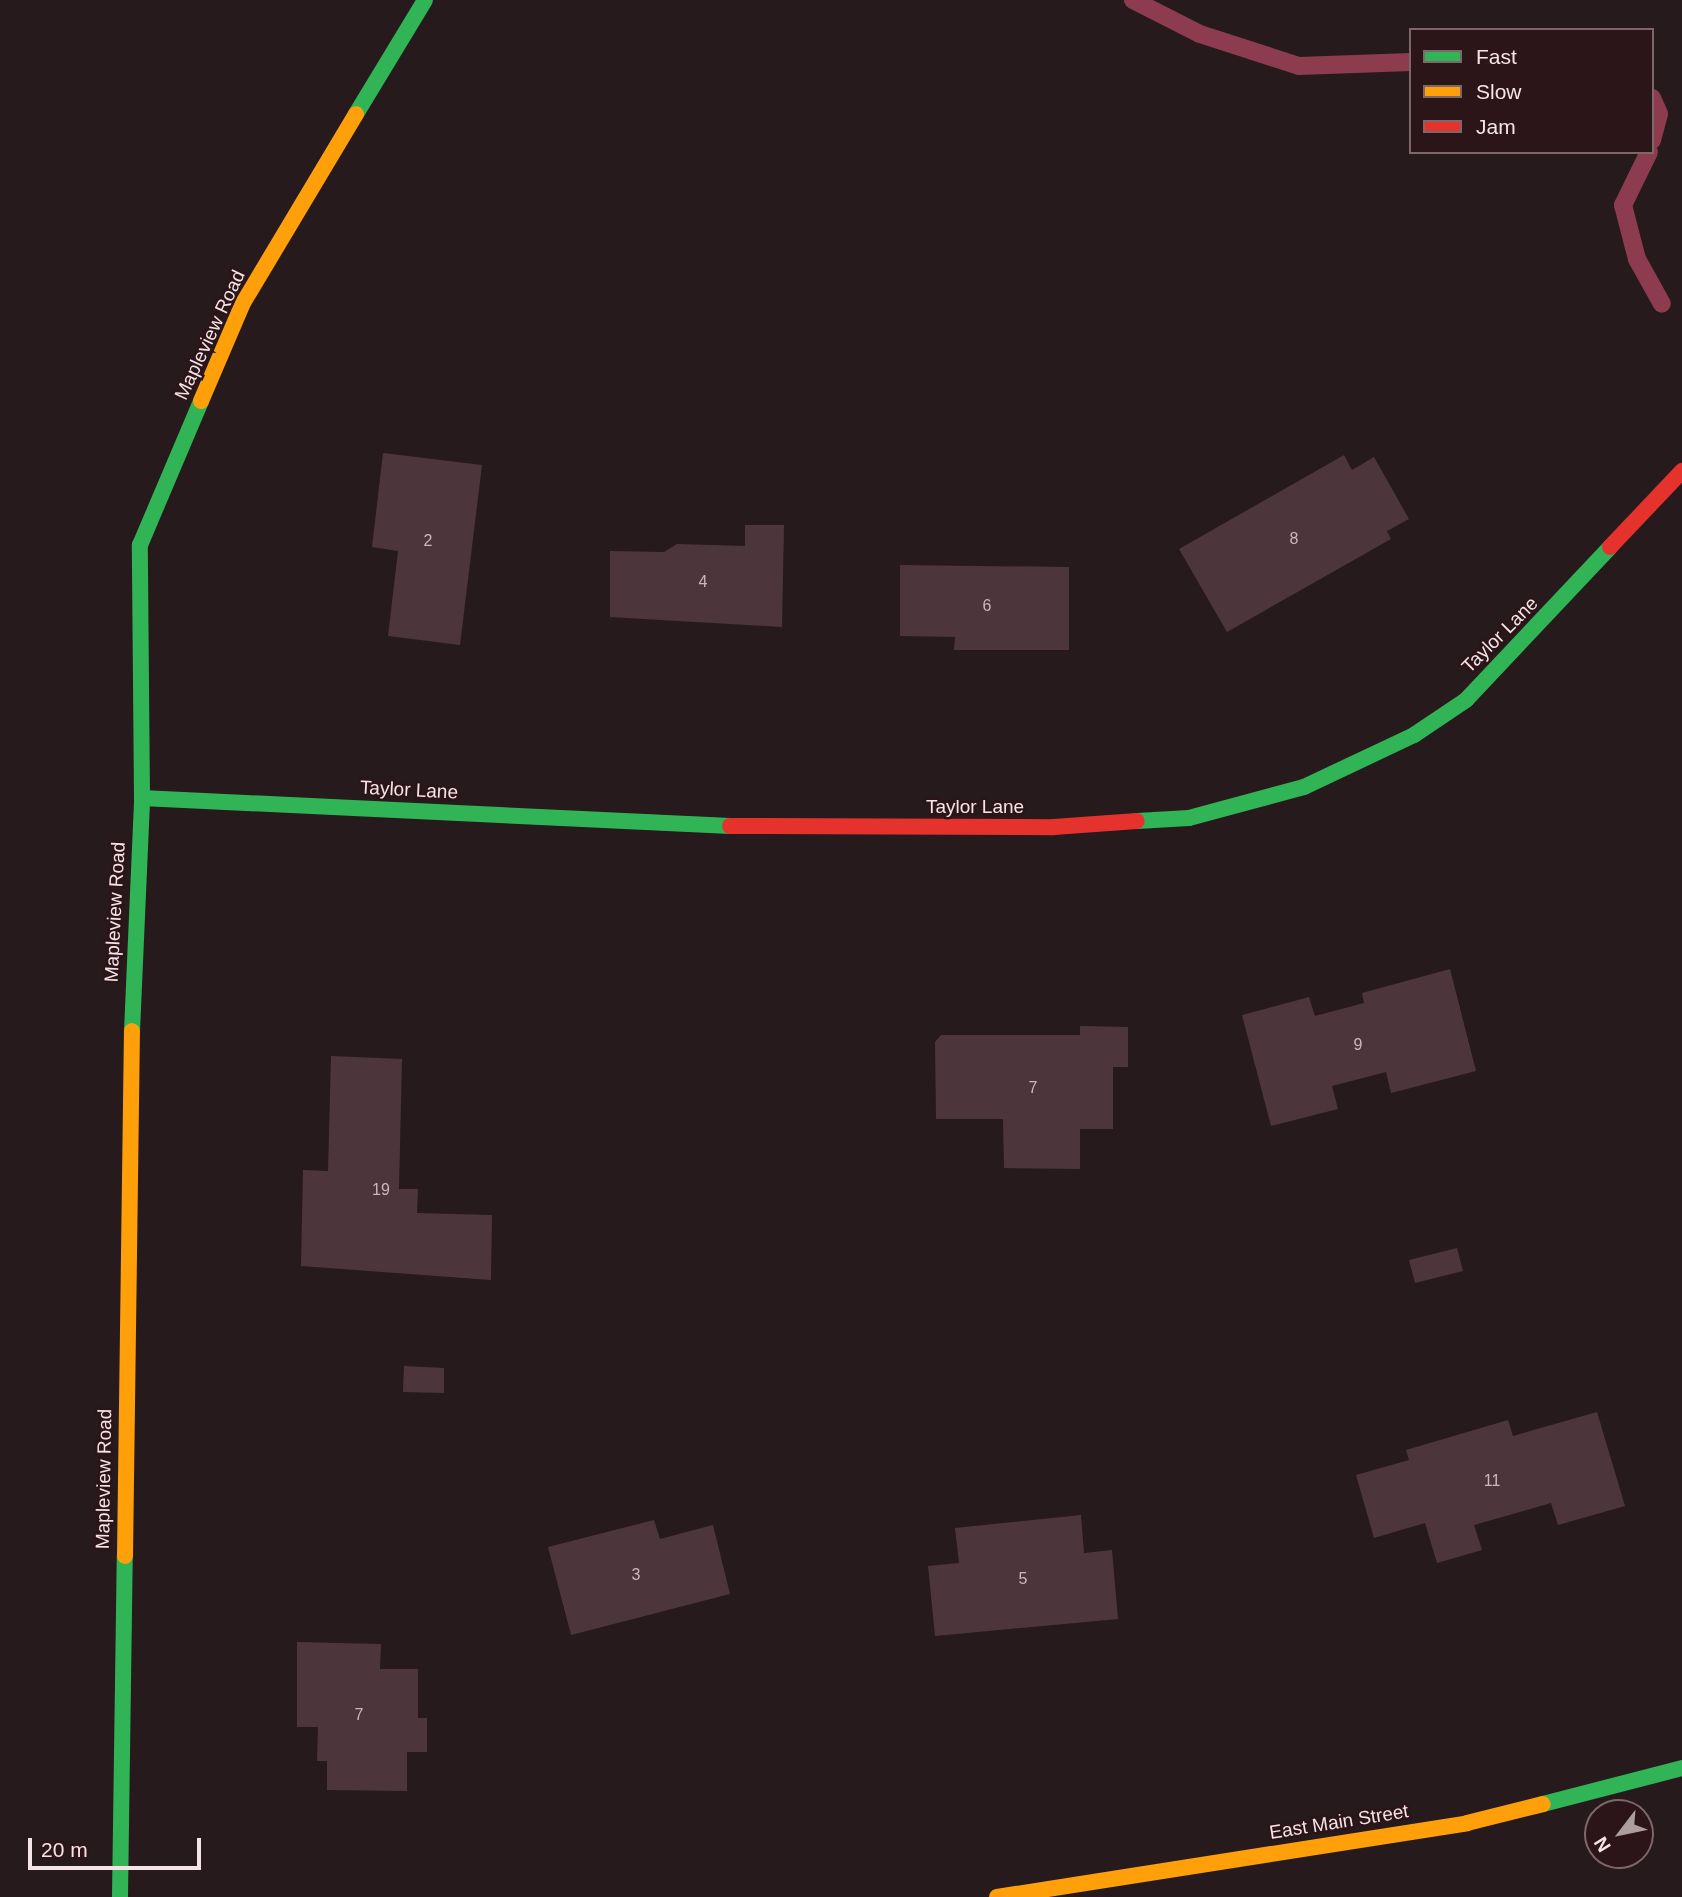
<!DOCTYPE html>
<style>
body{margin:0}
#map{position:relative;width:1682px;height:1897px;overflow:hidden;background:#261a1c;font-family:Helvetica,sans-serif}
div>[style]{position:absolute}
[style*='--x']{left:calc(var(--x)*1px);top:calc(var(--y)*1px);width:calc(var(--w)*1px);rotate:calc(var(--a)*1deg)}
.stream>*{height:18px;margin:-9px;padding:0 9px;transform-origin:9px;border-radius:9px;background:#8d3c4f}
.building>*{inset:0;background:#4c363c}
.fast>*{height:16px;margin:-8px;padding:0 8px;transform-origin:8px;border-radius:8px;background:#30b455}
.slow>*{height:16px;margin:-8px;padding:0 8px;transform-origin:8px;border-radius:8px;background:#ff9f0a}
.jam>*{height:16px;margin:-8px;padding:0 8px;transform-origin:8px;border-radius:8px;background:#e5322d}
span{translate:-50% -50%;white-space:nowrap;text-align:center;line-height:1.15;-webkit-text-stroke:5px #2b1519;paint-order:stroke}
.number-label{font-size:16px;color:#cbb8bc}
.number-label span{-webkit-text-stroke-width:0}
.street-label{font-size:19px;color:#f5e4e7}
.legend{position:absolute;left:1409px;top:28px;width:245px;height:126px;box-sizing:border-box;background:#2b1519;border:2px solid #7c686b;margin:0;padding:9px 12px;list-style:none;font-size:21px;color:#f5e4e7}
.legend li{display:flex;align-items:center;gap:14px;height:35px}
.legend b{width:35px;border:2px solid #7c686b}
.north{position:absolute;left:1584px;top:1799px;width:70px;height:70px;box-sizing:border-box;background:#2b1519;border:2px solid #7c686b;border-radius:50%;rotate:238deg;font-size:19px;font-weight:700;line-height:28px;text-align:center;color:#f5e4e7}
.north::after{content:'';display:block;margin:auto;width:24px;height:32px;background:#ad9da0;clip-path:polygon(50% 0,100% 100%,50% 72%,0 100%)}
.scale{position:absolute;left:28px;top:1838px;width:173px;height:32px;box-sizing:border-box;border:4px solid #f5e4e7;border-top:0;padding-left:9px;font-size:21px;line-height:24px;white-space:nowrap;color:#f5e4e7;-webkit-text-stroke:5px #2b1519;paint-order:stroke}
</style>
<div id="map">
<div class="stream">
<i style="--x:1133;--y:0;--w:75;--a:26.9"></i>
<i style="--x:1200;--y:34;--w:104;--a:17.9"></i>
<i style="--x:1299;--y:66;--w:112;--a:-2"></i>
<i style="--x:1652;--y:98;--w:17;--a:66"></i>
<i style="--x:1659;--y:114;--w:27;--a:105"></i>
<i style="--x:1649;--y:152;--w:59;--a:116.1"></i>
<i style="--x:1623;--y:205;--w:56;--a:75.5"></i>
<i style="--x:1637;--y:259;--w:51;--a:60.9"></i>
</div>
<div class="building">
<i style="clip-path:polygon(383px 453px,482px 465px,460px 645px,388px 636px,398px 551px,372px 547px)"></i>
<i style="clip-path:polygon(1344px 455px,1352px 470px,1374px 457px,1409px 519px,1387px 531px,1391px 539px,1227px 632px,1179px 549px)"></i>
<i style="clip-path:polygon(745px 525px,784px 525px,782px 627px,610px 617px,610px 551px,664px 552px,677px 544px,745px 546px)"></i>
<i style="clip-path:polygon(900px 565px,1069px 567px,1069px 650px,954px 650px,955px 637px,900px 636px)"></i>
<i style="clip-path:polygon(1450px 969px,1476px 1071px,1391px 1093px,1386px 1072px,1332px 1086px,1338px 1109px,1271px 1126px,1242px 1015px,1309px 997px,1315px 1016px,1364px 1003px,1362px 993px)"></i>
<i style="clip-path:polygon(1080px 1026px,1128px 1027px,1128px 1067px,1113px 1067px,1113px 1129px,1080px 1129px,1080px 1169px,1004px 1168px,1003px 1119px,936px 1119px,935px 1042px,941px 1035px,1080px 1035px)"></i>
<i style="clip-path:polygon(331px 1056px,402px 1059px,399px 1189px,418px 1189px,417px 1213px,492px 1215px,491px 1280px,301px 1266px,303px 1170px,328px 1171px)"></i>
<i style="clip-path:polygon(1457px 1248px,1463px 1271px,1415px 1283px,1409px 1260px)"></i>
<i style="clip-path:polygon(404px 1366px,444px 1368px,444px 1393px,403px 1392px)"></i>
<i style="clip-path:polygon(1597px 1412px,1625px 1506px,1558px 1525px,1551px 1503px,1474px 1525px,1482px 1550px,1437px 1563px,1425px 1523px,1374px 1538px,1356px 1475px,1409px 1460px,1406px 1450px,1508px 1420px,1513px 1436px)"></i>
<i style="clip-path:polygon(1081px 1515px,1084px 1553px,1112px 1550px,1118px 1619px,935px 1636px,928px 1566px,959px 1563px,955px 1528px)"></i>
<i style="clip-path:polygon(654px 1520px,660px 1539px,713px 1525px,730px 1594px,571px 1635px,548px 1547px)"></i>
<i style="clip-path:polygon(297px 1642px,381px 1644px,380px 1669px,418px 1669px,418px 1718px,427px 1718px,427px 1752px,407px 1752px,407px 1791px,327px 1790px,327px 1761px,317px 1761px,318px 1727px,297px 1727px)"></i>
</div>
<div class="fast">
<i style="--x:356;--y:114;--w:133;--a:-58.8"></i>
<i style="--x:142;--y:798;--w:589;--a:2.73"></i>
<i style="--x:1137;--y:821;--w:52;--a:-3.3"></i>
<i style="--x:1189;--y:818;--w:119;--a:-15.1"></i>
<i style="--x:1304;--y:787;--w:122;--a:-25.3"></i>
<i style="--x:1414;--y:735;--w:63;--a:-33.9"></i>
<i style="--x:1466;--y:700;--w:210;--a:-46.7"></i>
<i style="--x:132;--y:1031;--w:233;--a:-87.5"></i>
<i style="--x:142;--y:798;--w:253;--a:-90.5"></i>
<i style="--x:140;--y:545;--w:156;--a:-67"></i>
<i style="--x:1543;--y:1804;--w:144;--a:-14.5"></i>
<i style="--x:120;--y:1897;--w:341;--a:-89.2"></i>
</div>
<div class="slow">
<i style="--x:201;--y:401;--w:107;--a:-66.8"></i>
<i style="--x:243;--y:303;--w:220;--a:-59.1"></i>
<i style="--x:125;--y:1556;--w:525;--a:-89.24"></i>
<i style="--x:997;--y:1897;--w:476;--a:-8.9"></i>
<i style="--x:1467;--y:1823;--w:78;--a:-14"></i>
</div>
<div class="jam">
<i style="--x:1610;--y:547;--w:105;--a:-46.5"></i>
<i style="--x:730;--y:826;--w:324;--a:0.2"></i>
<i style="--x:1054;--y:827;--w:83;--a:-4.1"></i>
</div>
<div class="number-label">
<span style="left:1294px;top:539px">8</span>
<span style="left:428px;top:541px">2</span>
<span style="left:703px;top:582px">4</span>
<span style="left:987px;top:606px">6</span>
<span style="left:1358px;top:1045px">9</span>
<span style="left:1033px;top:1088px">7</span>
<span style="left:381px;top:1190px">19</span>
<span style="left:1492px;top:1481px">11</span>
<span style="left:636px;top:1575px">3</span>
<span style="left:1023px;top:1579px">5</span>
<span style="left:359px;top:1715px">7</span>
</div>
<div class="street-label">
<span style="left:210px;top:335px;rotate:-65deg">Mapleview Road</span>
<span style="left:1500px;top:635px;rotate:-45deg">Taylor Lane</span>
<span style="left:409px;top:790px;rotate:3deg">Taylor Lane</span>
<span style="left:975px;top:807px">Taylor Lane</span>
<span style="left:115px;top:912px;rotate:-87deg">Mapleview Road</span>
<span style="left:104px;top:1479px;rotate:-89deg">Mapleview Road</span>
<span style="left:1339px;top:1822px;rotate:-9deg">East Main Street</span>
</div>
<ul class="legend">
<li><b style="height:9px;background:#30b455"></b>Fast</li>
<li><b style="height:9px;background:#ff9f0a"></b>Slow</li>
<li><b style="height:9px;background:#e5322d"></b>Jam</li>
</ul>
<div class="north">N</div>
<div class="scale">20 m</div>
</div>
